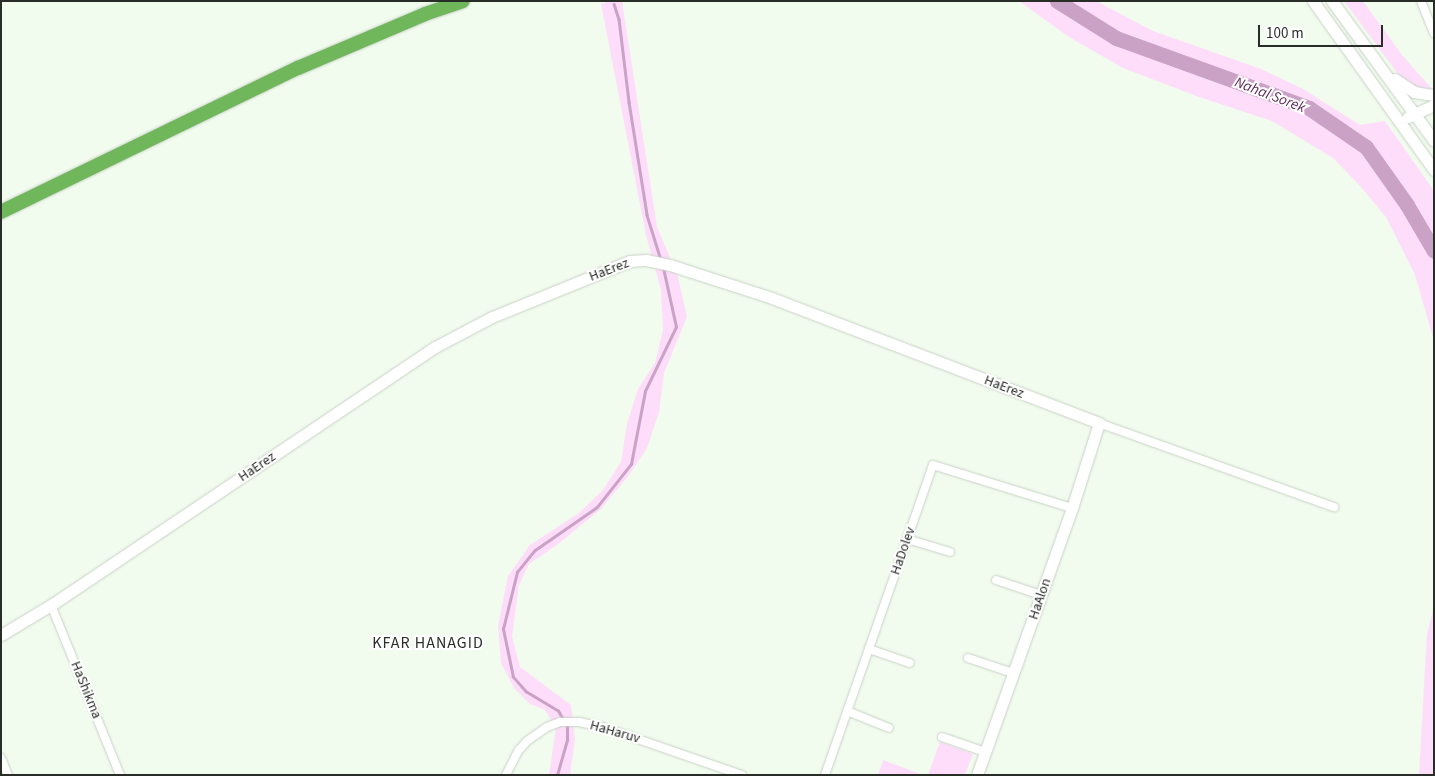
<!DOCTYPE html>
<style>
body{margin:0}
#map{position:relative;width:1435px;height:776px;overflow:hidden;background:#f1fbee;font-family:"Source Sans 3",sans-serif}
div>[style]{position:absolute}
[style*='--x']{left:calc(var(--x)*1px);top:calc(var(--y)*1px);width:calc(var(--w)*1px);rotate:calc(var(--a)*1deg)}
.green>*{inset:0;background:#feddfa}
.stream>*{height:2.5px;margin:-1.25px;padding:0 1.25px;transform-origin:1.25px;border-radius:1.25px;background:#caa2c6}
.river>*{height:15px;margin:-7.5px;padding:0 7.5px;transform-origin:7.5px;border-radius:7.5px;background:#caa2c6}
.roads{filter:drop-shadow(0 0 1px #c8d2c6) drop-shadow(0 0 1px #c8d2c6)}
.street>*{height:8px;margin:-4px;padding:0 4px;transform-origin:4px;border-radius:4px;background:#fff}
.secondary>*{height:11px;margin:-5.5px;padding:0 5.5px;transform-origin:5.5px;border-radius:5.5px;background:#fff}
.highway>*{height:14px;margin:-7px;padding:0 7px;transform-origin:7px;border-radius:7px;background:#6fb75a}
span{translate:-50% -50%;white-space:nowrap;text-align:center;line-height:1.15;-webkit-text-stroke:4px #fff;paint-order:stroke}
.street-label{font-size:14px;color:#292d28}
.water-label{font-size:15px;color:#5c2b59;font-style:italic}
.quarter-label{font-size:16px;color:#292d28;letter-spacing:1px}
.frame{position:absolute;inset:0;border:2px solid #292d28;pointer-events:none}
.scale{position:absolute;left:1258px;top:25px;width:125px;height:22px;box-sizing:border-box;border:2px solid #292d28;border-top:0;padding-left:6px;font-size:15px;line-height:18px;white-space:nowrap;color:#292d28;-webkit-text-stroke:4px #fff;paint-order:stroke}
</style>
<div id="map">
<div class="green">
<i style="clip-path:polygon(610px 1px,622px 1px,657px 227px,678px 277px,687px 317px,664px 373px,659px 412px,647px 448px,629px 475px,601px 509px,557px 545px,529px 564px,519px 585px,512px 636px,520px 667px,571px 705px,575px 739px,570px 775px,549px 775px,556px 728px,545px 710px,530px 704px,514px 688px,501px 663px,498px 626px,508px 576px,530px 545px,579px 513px,603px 490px,621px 462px,627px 424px,638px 389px,655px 363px,663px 330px,661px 290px,646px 235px,601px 4px)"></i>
<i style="clip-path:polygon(1019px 1px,1096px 1px,1153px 31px,1261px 69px,1303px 89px,1360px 125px,1385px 121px,1434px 191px,1434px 341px,1415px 275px,1386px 217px,1361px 187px,1333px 158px,1272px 121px,1199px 97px,1123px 68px,1069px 37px)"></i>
<i style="clip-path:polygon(1344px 1px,1363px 1px,1402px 55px,1432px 89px,1425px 92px,1404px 82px)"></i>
<i style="clip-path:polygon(1434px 606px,1434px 775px,1419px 775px,1427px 634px)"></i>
<i style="clip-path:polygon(940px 742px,973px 754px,965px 775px,928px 775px)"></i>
<i style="clip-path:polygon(883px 760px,923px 775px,878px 775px)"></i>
</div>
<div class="stream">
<i style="--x:614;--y:4;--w:16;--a:72"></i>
<i style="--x:619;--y:19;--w:84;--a:83.1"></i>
<i style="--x:629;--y:102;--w:114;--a:80.9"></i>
<i style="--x:647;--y:215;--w:47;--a:72.7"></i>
<i style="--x:557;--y:775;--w:37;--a:-74"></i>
<i style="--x:567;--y:739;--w:12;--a:-90"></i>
<i style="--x:567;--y:727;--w:18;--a:-119"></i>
<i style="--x:558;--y:711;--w:37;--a:-149"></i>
<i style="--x:526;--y:692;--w:20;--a:-131"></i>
<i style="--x:513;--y:677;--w:49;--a:-101.8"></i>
<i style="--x:503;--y:629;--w:59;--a:-76.2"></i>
<i style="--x:517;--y:572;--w:28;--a:-51"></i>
<i style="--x:535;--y:550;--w:75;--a:-34.7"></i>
<i style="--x:597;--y:507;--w:55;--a:-51.7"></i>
<i style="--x:631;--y:464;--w:74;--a:-79.1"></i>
<i style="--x:645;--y:391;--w:71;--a:-64.2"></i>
<i style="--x:676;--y:327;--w:60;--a:-102.4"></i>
</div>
<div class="river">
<i style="--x:1057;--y:1;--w:70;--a:32.1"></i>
<i style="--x:1116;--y:38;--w:205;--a:19.9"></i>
<i style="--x:1309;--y:108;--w:69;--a:34.4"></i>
<i style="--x:1366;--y:147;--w:71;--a:54.7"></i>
<i style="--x:1407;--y:205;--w:53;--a:59.6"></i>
</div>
<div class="roads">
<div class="street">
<i style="--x:1421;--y:1;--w:35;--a:68"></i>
<i style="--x:1099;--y:423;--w:250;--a:19.7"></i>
<i style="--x:907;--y:539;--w:45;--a:16.8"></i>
<i style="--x:996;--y:580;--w:47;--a:18.4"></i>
<i style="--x:51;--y:605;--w:183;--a:67.9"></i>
<i style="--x:869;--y:649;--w:43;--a:18.9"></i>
<i style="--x:968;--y:658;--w:47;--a:18.4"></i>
<i style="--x:847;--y:711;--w:45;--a:22"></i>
<i style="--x:942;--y:737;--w:46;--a:19.2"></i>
<i style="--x:1;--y:758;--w:18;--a:68"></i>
<i style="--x:506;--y:775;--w:28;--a:-63"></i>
<i style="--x:519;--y:750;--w:12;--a:-48"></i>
<i style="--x:527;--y:741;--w:24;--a:-35"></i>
<i style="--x:547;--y:727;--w:14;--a:-21"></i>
<i style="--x:560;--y:722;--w:19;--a:0"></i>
<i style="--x:579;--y:722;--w:25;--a:12"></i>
<i style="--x:603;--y:727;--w:147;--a:19.1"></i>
<i style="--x:825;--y:775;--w:328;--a:-70.8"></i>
<i style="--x:933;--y:465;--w:145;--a:17.2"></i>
</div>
<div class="secondary">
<i style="--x:1313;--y:1;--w:208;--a:54.4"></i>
<i style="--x:1332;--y:1;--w:173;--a:53.9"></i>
<i style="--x:1395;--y:79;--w:23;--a:34"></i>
<i style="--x:1414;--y:92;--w:20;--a:9"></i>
<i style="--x:1408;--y:117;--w:29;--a:-25"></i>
<i style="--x:1;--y:635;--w:62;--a:-31.1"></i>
<i style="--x:54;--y:603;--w:459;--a:-33.9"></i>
<i style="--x:435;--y:347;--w:64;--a:-27.8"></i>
<i style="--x:492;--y:317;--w:149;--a:-22.1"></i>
<i style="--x:630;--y:261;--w:16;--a:-4"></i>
<i style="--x:646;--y:260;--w:25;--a:12"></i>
<i style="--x:670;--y:265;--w:107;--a:17.9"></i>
<i style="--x:772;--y:298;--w:350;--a:20.9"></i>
<i style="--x:1099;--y:423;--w:89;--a:107.6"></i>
<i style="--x:1072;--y:508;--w:283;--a:109.6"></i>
</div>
<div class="highway">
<i style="--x:1;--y:212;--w:330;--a:-25.9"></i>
<i style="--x:298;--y:68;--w:138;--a:-23"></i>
<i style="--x:425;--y:14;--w:40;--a:-18.9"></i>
</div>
</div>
<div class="street-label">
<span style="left:609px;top:270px;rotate:-21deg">HaErez</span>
<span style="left:1004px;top:387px;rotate:21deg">HaErez</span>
<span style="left:257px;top:467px;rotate:-34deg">HaErez</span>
<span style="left:903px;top:551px;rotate:-71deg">HaDolev</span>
<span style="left:1040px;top:599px;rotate:-71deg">HaAlon</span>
<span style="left:86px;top:690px;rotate:68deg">HaShikma</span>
<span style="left:615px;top:732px;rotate:16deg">HaHaruv</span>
</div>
<div class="water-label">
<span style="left:1270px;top:95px;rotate:21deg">Nahal Sorek</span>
</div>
<div class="quarter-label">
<span style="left:428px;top:643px">KFAR HANAGID</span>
</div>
<div class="frame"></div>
<div class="scale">100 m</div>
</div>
